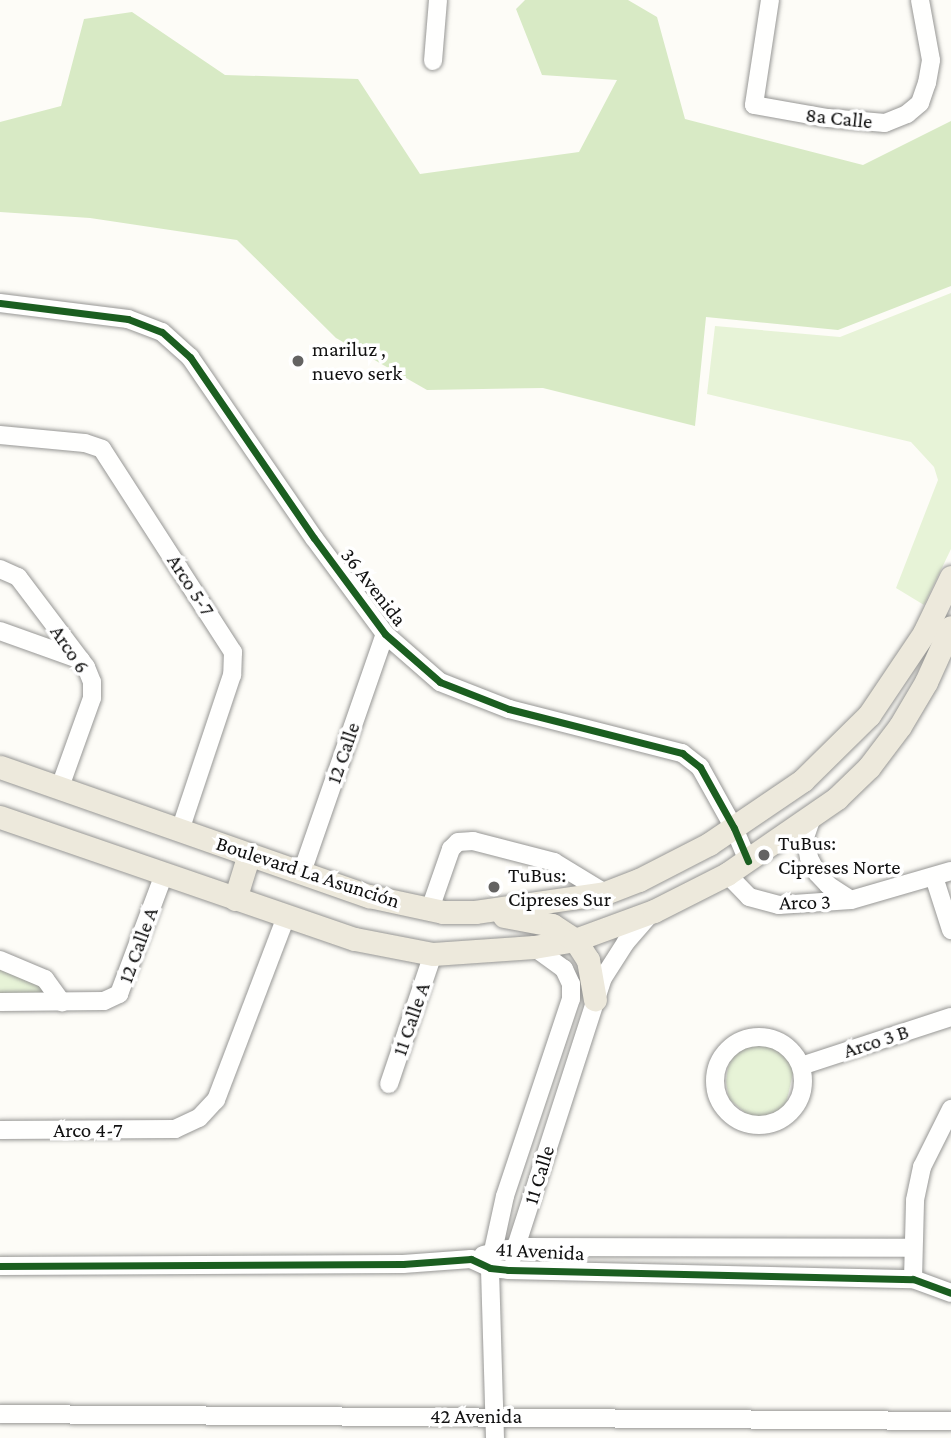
<!DOCTYPE html>
<meta charset="utf-8">
<style>
body{margin:0}
#map{position:relative;width:951px;height:1438px;overflow:hidden;background:#fdfcf7;font-family:"Crimson Pro",serif}
div>[style]{position:absolute}
[style*='--x']{left:calc(var(--x)*1px);top:calc(var(--y)*1px);width:calc(var(--w)*1px);rotate:calc(var(--a)*1deg)}
.green>*{inset:0;background:#e7f3d7}
.forest>*{inset:0;background:#d8eac5}
.roads{filter:drop-shadow(0 0 2px #979795) drop-shadow(0 0 2px #979795)}
.minor>*{height:18px;margin:-9px;padding:0 9px;transform-origin:9px;border-radius:9px;background:#fffffe}
.minor>.ring{margin:-9px;padding:0;box-sizing:content-box;background:none;border:18px solid #fffffe;border-radius:50%}
.major>*{height:23px;margin:-11.5px;padding:0 11.5px;transform-origin:11.5px;border-radius:11.5px;background:#ede9dc}
.cycleway>*{height:7px;margin:-3.5px;padding:0 3.5px;transform-origin:3.5px;border-radius:3.5px;background:#1b5e20}
.dots>*{width:19px;height:19px;translate:-50% -50%;box-sizing:border-box;border:4px solid #fff;border-radius:50%}
span{translate:-50% -50%;white-space:nowrap;text-align:center;line-height:1.15;-webkit-text-stroke:7px #fff;paint-order:stroke}
.street-label{font-size:21px;color:#111}
.poi-label{font-size:21px;color:#111}
.left{translate:0 -50%;text-align:left}
</style>
<div id="map">
<div class="green">
<i style="clip-path:polygon(951px 293px,951px 549px,924px 605px,896px 588px,938px 480px,934px 467px,911px 442px,707px 394px,715px 326px,840px 337px)"></i>
<i style="clip-path:polygon(0 966px,43px 985px,49px 996px,0 997px)"></i>
<i style="clip-path:polygon(756px 1042px,781px 1049px,794px 1069px,786px 1104px,777px 1112px,760px 1117px,748px 1115px,729px 1099px,726px 1082px,728px 1067px,735px 1053px)"></i>
</div>
<div class="forest">
<i style="clip-path:polygon(525px 0,628px 0,657px 17px,685px 119px,863px 165px,951px 121px,951px 286px,838px 330px,706px 317px,695px 426px,543px 388px,427px 390px,336px 338px,237px 240px,90px 218px,0 212px,0 122px,61px 106px,84px 19px,132px 12px,225px 75px,358px 79px,420px 174px,579px 152px,617px 80px,542px 75px,516px 9px)"></i>
</div>
<div class="roads">
<div class="minor">
<i style="--x:770;--y:0;--w:106;--a:98.7"></i>
<i style="--x:754;--y:105;--w:75;--a:10"></i>
<i style="--x:828;--y:118;--w:57;--a:5"></i>
<i style="--x:885;--y:123;--w:24;--a:-22"></i>
<i style="--x:907;--y:114;--w:17;--a:-40"></i>
<i style="--x:920;--y:103;--w:21;--a:-71"></i>
<i style="--x:927;--y:83;--w:23;--a:-80"></i>
<i style="--x:931;--y:60;--w:61;--a:-100.4"></i>
<i style="--x:433;--y:61;--w:61;--a:-85.3"></i>
<i style="--x:0;--y:303;--w:129;--a:7.1"></i>
<i style="--x:128;--y:319;--w:36;--a:21"></i>
<i style="--x:162;--y:332;--w:38;--a:42"></i>
<i style="--x:190;--y:357;--w:219;--a:55.6"></i>
<i style="--x:314;--y:538;--w:119;--a:53.5"></i>
<i style="--x:385;--y:634;--w:73;--a:41.1"></i>
<i style="--x:440;--y:682;--w:74;--a:21.4"></i>
<i style="--x:509;--y:709;--w:179;--a:14.3"></i>
<i style="--x:682;--y:753;--w:23;--a:38"></i>
<i style="--x:700;--y:767;--w:70;--a:60.9"></i>
<i style="--x:734;--y:828;--w:36;--a:67"></i>
<i style="--x:0;--y:435;--w:85;--a:5.4"></i>
<i style="--x:85;--y:443;--w:18;--a:19"></i>
<i style="--x:102;--y:449;--w:242;--a:57.2"></i>
<i style="--x:233;--y:652;--w:23;--a:92"></i>
<i style="--x:232;--y:675;--w:163;--a:108.5"></i>
<i style="--x:0;--y:569;--w:20;--a:24"></i>
<i style="--x:18;--y:577;--w:113;--a:52.9"></i>
<i style="--x:86;--y:667;--w:16;--a:68"></i>
<i style="--x:92;--y:682;--w:16;--a:90"></i>
<i style="--x:92;--y:698;--w:95;--a:109.8"></i>
<i style="--x:0;--y:631;--w:86;--a:19.7"></i>
<i style="--x:812;--y:817;--w:21;--a:109"></i>
<i style="--x:805;--y:837;--w:21;--a:79"></i>
<i style="--x:809;--y:858;--w:17;--a:62"></i>
<i style="--x:817;--y:873;--w:16;--a:47"></i>
<i style="--x:828;--y:885;--w:27;--a:33"></i>
<i style="--x:302;--y:872;--w:252;--a:-70.8"></i>
<i style="--x:727;--y:874;--w:32;--a:46"></i>
<i style="--x:749;--y:897;--w:31;--a:15"></i>
<i style="--x:779;--y:905;--w:72;--a:-4"></i>
<i style="--x:851;--y:900;--w:104;--a:-16.2"></i>
<i style="--x:934;--y:877;--w:56;--a:72.2"></i>
<i style="--x:430;--y:909;--w:64;--a:-70.7"></i>
<i style="--x:451;--y:849;--w:10;--a:-45"></i>
<i style="--x:458;--y:842;--w:15;--a:-4"></i>
<i style="--x:473;--y:841;--w:84;--a:14.5"></i>
<i style="--x:554;--y:862;--w:60;--a:31.3"></i>
<i style="--x:0;--y:960;--w:49;--a:22.9"></i>
<i style="--x:45;--y:979;--w:29;--a:54"></i>
<i style="--x:0;--y:1002;--w:104;--a:-0.6"></i>
<i style="--x:104;--y:1001;--w:17;--a:-25"></i>
<i style="--x:119;--y:994;--w:128;--a:-69.4"></i>
<i class="ring" style="left:715px;top:1037px;width:70px;height:70px"></i>
<i style="--x:801;--y:1066;--w:158;--a:-18.1"></i>
<i style="--x:389;--y:1084;--w:137;--a:-71.3"></i>
<i style="--x:0;--y:1130;--w:175;--a:-0.3"></i>
<i style="--x:175;--y:1129;--w:26;--a:-25"></i>
<i style="--x:199;--y:1118;--w:25;--a:-47"></i>
<i style="--x:216;--y:1100;--w:196;--a:-69.1"></i>
<i style="--x:483;--y:1255;--w:35;--a:-13"></i>
<i style="--x:517;--y:1247;--w:395;--a:0.1"></i>
<i style="--x:513;--y:1256;--w:292;--a:-72.1"></i>
<i style="--x:603;--y:978;--w:43;--a:-57.4"></i>
<i style="--x:626;--y:942;--w:40;--a:-49"></i>
<i style="--x:0;--y:1266;--w:403;--a:-0.3"></i>
<i style="--x:403;--y:1264;--w:68;--a:-4.2"></i>
<i style="--x:471;--y:1259;--w:21;--a:25"></i>
<i style="--x:490;--y:1268;--w:18;--a:6"></i>
<i style="--x:508;--y:1270;--w:405;--a:1.3"></i>
<i style="--x:913;--y:1279;--w:40;--a:20.2"></i>
<i style="--x:913;--y:1279;--w:79;--a:-88.5"></i>
<i style="--x:915;--y:1200;--w:34;--a:-78"></i>
<i style="--x:922;--y:1167;--w:65;--a:-63.4"></i>
<i style="--x:0;--y:1414;--w:951;--a:0.42"></i>
<i style="--x:495;--y:1438;--w:170;--a:-91.7"></i>
<i style="--x:490;--y:1268;--w:17;--a:-80"></i>
<i style="--x:493;--y:1251;--w:56;--a:-77.7"></i>
<i style="--x:505;--y:1196;--w:208;--a:-71.5"></i>
<i style="--x:571;--y:999;--w:15;--a:-90"></i>
<i style="--x:571;--y:984;--w:17;--a:-115"></i>
<i style="--x:564;--y:969;--w:37;--a:-144"></i>
</div>
<div class="major">
<i style="--x:0;--y:767;--w:391;--a:19.3"></i>
<i style="--x:369;--y:896;--w:76;--a:12.2"></i>
<i style="--x:443;--y:912;--w:32;--a:0"></i>
<i style="--x:475;--y:912;--w:131;--a:-8.3"></i>
<i style="--x:605;--y:893;--w:36;--a:-21"></i>
<i style="--x:639;--y:880;--w:79;--a:-27.2"></i>
<i style="--x:709;--y:844;--w:114;--a:-34.2"></i>
<i style="--x:803;--y:780;--w:93;--a:-44.6"></i>
<i style="--x:869;--y:715;--w:99;--a:-56.1"></i>
<i style="--x:924;--y:633;--w:62;--a:-64.3"></i>
<i style="--x:0;--y:817;--w:375;--a:19"></i>
<i style="--x:355;--y:939;--w:79;--a:10.9"></i>
<i style="--x:433;--y:954;--w:101;--a:-4"></i>
<i style="--x:534;--y:947;--w:42;--a:-9.7"></i>
<i style="--x:575;--y:940;--w:84;--a:-20.2"></i>
<i style="--x:654;--y:911;--w:82;--a:-26.9"></i>
<i style="--x:727;--y:874;--w:134;--a:-34.6"></i>
<i style="--x:837;--y:798;--w:45;--a:-44.1"></i>
<i style="--x:869;--y:767;--w:51;--a:-52.9"></i>
<i style="--x:900;--y:726;--w:51;--a:-59.4"></i>
<i style="--x:926;--y:682;--w:60;--a:-65.6"></i>
<i style="--x:235;--y:899;--w:47;--a:-72.7"></i>
<i style="--x:504;--y:916;--w:49;--a:10.6"></i>
<i style="--x:552;--y:925;--w:27;--a:33"></i>
<i style="--x:575;--y:940;--w:24;--a:57"></i>
<i style="--x:588;--y:960;--w:40;--a:80"></i>
</div>
</div>
<div class="cycleway">
<i style="--x:0;--y:303;--w:129;--a:7.1"></i>
<i style="--x:128;--y:319;--w:36;--a:21"></i>
<i style="--x:162;--y:332;--w:38;--a:42"></i>
<i style="--x:190;--y:357;--w:219;--a:55.6"></i>
<i style="--x:314;--y:538;--w:119;--a:53.5"></i>
<i style="--x:385;--y:634;--w:73;--a:41.1"></i>
<i style="--x:440;--y:682;--w:74;--a:21.4"></i>
<i style="--x:509;--y:709;--w:179;--a:14.3"></i>
<i style="--x:682;--y:753;--w:23;--a:38"></i>
<i style="--x:700;--y:767;--w:70;--a:60.9"></i>
<i style="--x:734;--y:828;--w:36;--a:67"></i>
<i style="--x:0;--y:1266;--w:403;--a:-0.3"></i>
<i style="--x:403;--y:1264;--w:68;--a:-4.2"></i>
<i style="--x:471;--y:1259;--w:21;--a:25"></i>
<i style="--x:490;--y:1268;--w:18;--a:6"></i>
<i style="--x:508;--y:1270;--w:405;--a:1.3"></i>
<i style="--x:913;--y:1279;--w:40;--a:20.2"></i>
</div>
<div class="dots">
<i style="left:298px;top:361px;background:#646362"></i>
<i style="left:764px;top:855px;background:#646362"></i>
<i style="left:494px;top:887px;background:#646362"></i>
</div>
<div class="street-label">
<span style="left:839px;top:118px;rotate:6deg">8a Calle</span>
<span style="left:191px;top:585px;rotate:57deg">Arco 5-7</span>
<span style="left:374px;top:587px;rotate:52deg">36 Avenida</span>
<span style="left:70px;top:649px;rotate:56deg">Arco 6</span>
<span style="left:343px;top:753px;rotate:-71deg">12 Calle</span>
<span style="left:308px;top:872px;rotate:18deg">Boulevard La Asunción</span>
<span style="left:805px;top:902px;rotate:-1deg">Arco 3</span>
<span style="left:138px;top:945px;rotate:-70deg">12 Calle A</span>
<span style="left:411px;top:1019px;rotate:-71deg">11 Calle A</span>
<span style="left:876px;top:1041px;rotate:-18deg">Arco 3 B</span>
<span style="left:88px;top:1130px">Arco 4-7</span>
<span style="left:539px;top:1175px;rotate:-73deg">11 Calle</span>
<span style="left:540px;top:1251px;rotate:3deg">41 Avenida</span>
<span style="left:476px;top:1416px">42 Avenida</span>
</div>
<div class="poi-label">
<span class="left" style="left:312px;top:361px">mariluz ,<br>nuevo serk</span>
<span class="left" style="left:778px;top:855px">TuBus:<br>Cipreses Norte</span>
<span class="left" style="left:508px;top:887px">TuBus:<br>Cipreses Sur</span>
</div>
</div>
